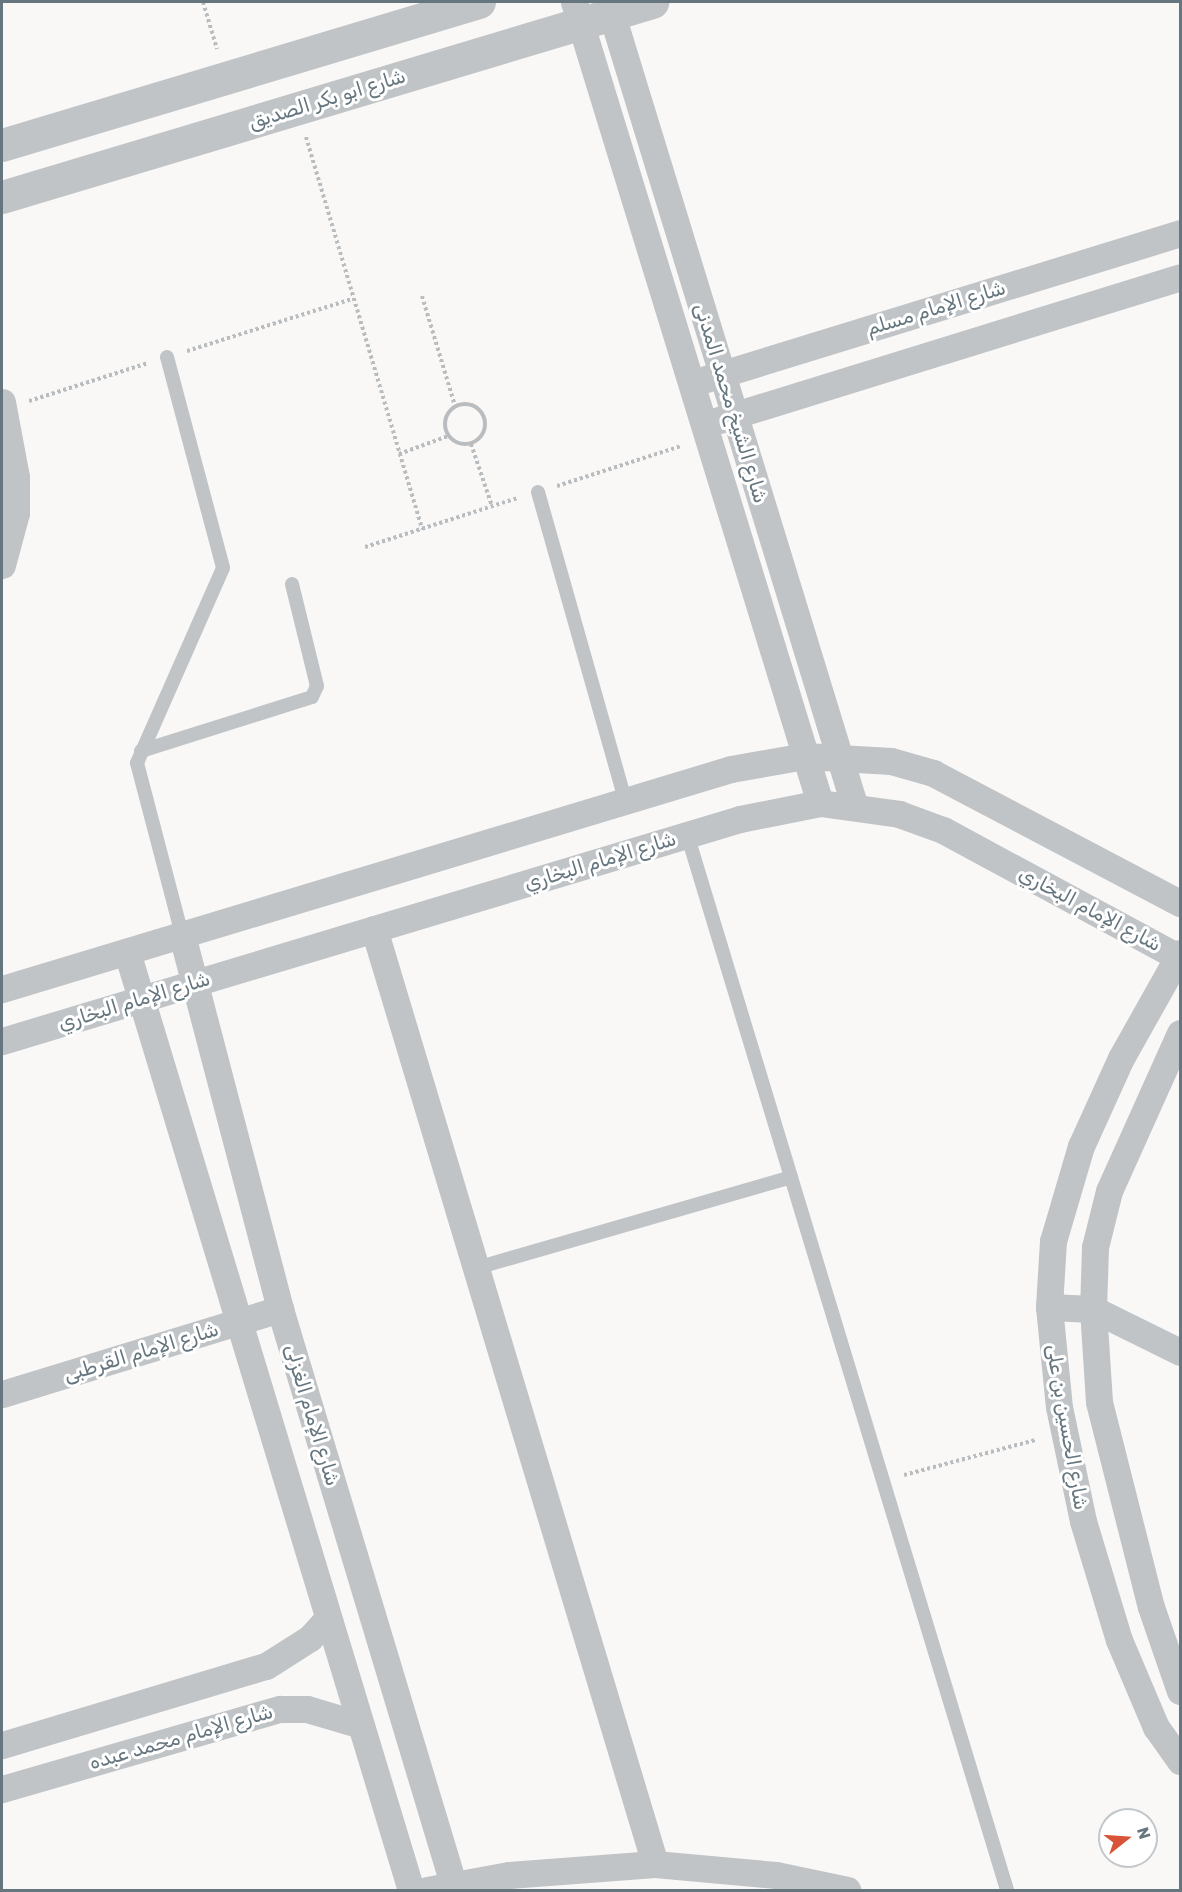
<!DOCTYPE html>
<meta charset="utf-8">
<style>
body{margin:0}
#map{position:relative;width:1182px;height:1892px;overflow:hidden;background:#f9f8f6;font-family:Rubik,"Noto Naskh Arabic",sans-serif}
div>[style]{position:absolute}
[style*='--x']{left:calc(var(--x)*1px);top:calc(var(--y)*1px);width:calc(var(--w)*1px);rotate:calc(var(--a)*1deg)}
.path>*{height:4px;margin-top:-2px;transform-origin:0;background:repeating-linear-gradient(90deg,#babdbf 0 3px,transparent 0 6px)}
.path>.ring{margin:-2px;padding:0;box-sizing:content-box;background:none;border:4px solid #babdbf;border-radius:50%}
.service>*{height:14px;margin:-7px;padding:0 7px;transform-origin:7px;border-radius:7px;background:#c0c4c7}
.minor>*{height:27px;margin:-13.5px;padding:0 13.5px;transform-origin:13.5px;border-radius:13.5px;background:#c0c4c7}
.tertiary>*{height:33px;margin:-16.5px;padding:0 16.5px;transform-origin:16.5px;border-radius:16.5px;background:#c0c4c7}
span{translate:-50% -50%;white-space:nowrap;text-align:center;line-height:1.15;-webkit-text-stroke:6px #fff;paint-order:stroke}
.street-label{font-size:20px;color:#66767f}
.frame{position:absolute;inset:0;border:3px solid #66767f;pointer-events:none}
.north{position:absolute;left:1098px;top:1808px;width:60px;height:60px;box-sizing:border-box;background:#fff;border:2px solid #c2c8cc;border-radius:50%;rotate:73deg;font-size:16px;font-weight:700;line-height:24px;text-align:center;color:#66767f}
.north::after{content:'';display:block;margin:auto;width:21px;height:27px;background:#d85337;clip-path:polygon(50% 0,100% 100%,50% 72%,0 100%)}
</style>
<div id="map">
<div class="path">
<i style="--x:203;--y:2;--w:49;--a:73.4"></i>
<i style="--x:306;--y:137;--w:409;--a:73.5"></i>
<i style="--x:422;--y:296;--w:115;--a:73.3"></i>
<i style="--x:187;--y:351;--w:173;--a:-17.5"></i>
<i style="--x:29;--y:401;--w:125;--a:-17.7"></i>
<i class="ring" style="left:445px;top:404px;width:36px;height:36px"></i>
<i style="--x:471;--y:444;--w:65;--a:71.3"></i>
<i style="--x:399;--y:454;--w:52;--a:-20.2"></i>
<i style="--x:557;--y:486;--w:130;--a:-17.9"></i>
<i style="--x:365;--y:547;--w:161;--a:-17.8"></i>
<i style="--x:904;--y:1475;--w:137;--a:-14.9"></i>
</div>
<div class="service">
<i style="--x:167;--y:357;--w:218;--a:75.1"></i>
<i style="--x:223;--y:568;--w:213;--a:113.8"></i>
<i style="--x:137;--y:763;--w:178;--a:75.3"></i>
<i style="--x:538;--y:492;--w:322;--a:74.2"></i>
<i style="--x:141;--y:751;--w:179;--a:-17.5"></i>
<i style="--x:312;--y:697;--w:12;--a:-66"></i>
<i style="--x:317;--y:686;--w:105;--a:-103.8"></i>
<i style="--x:687;--y:834;--w:1103;--a:73.14"></i>
<i style="--x:473;--y:1269;--w:331;--a:-16.1"></i>
</div>
<div class="minor">
<i style="--x:574;--y:2;--w:838;--a:72.93"></i>
<i style="--x:608;--y:2;--w:839;--a:72.95"></i>
<i style="--x:706;--y:379;--w:496;--a:-17.1"></i>
<i style="--x:2;--y:402;--w:76;--a:79.4"></i>
<i style="--x:16;--y:477;--w:36;--a:90"></i>
<i style="--x:16;--y:513;--w:54;--a:105.1"></i>
<i style="--x:719;--y:420;--w:483;--a:-17.2"></i>
<i style="--x:374;--y:929;--w:976;--a:73.27"></i>
<i style="--x:182;--y:935;--w:387;--a:75.3"></i>
<i style="--x:280;--y:1309;--w:607;--a:73.24"></i>
<i style="--x:127;--y:952;--w:980;--a:73.16"></i>
<i style="--x:1180;--y:953;--w:120;--a:119.3"></i>
<i style="--x:1121;--y:1058;--w:97;--a:114.4"></i>
<i style="--x:1081;--y:1146;--w:99;--a:106.4"></i>
<i style="--x:1053;--y:1241;--w:66;--a:93.5"></i>
<i style="--x:1049;--y:1307;--w:100;--a:84.3"></i>
<i style="--x:1059;--y:1407;--w:116;--a:78.1"></i>
<i style="--x:1083;--y:1521;--w:124;--a:73.2"></i>
<i style="--x:1119;--y:1640;--w:95;--a:67"></i>
<i style="--x:1156;--y:1727;--w:42;--a:54.8"></i>
<i style="--x:2;--y:989;--w:761;--a:-16.79"></i>
<i style="--x:731;--y:769;--w:75;--a:-10"></i>
<i style="--x:805;--y:756;--w:86;--a:3.3"></i>
<i style="--x:891;--y:761;--w:44;--a:15.9"></i>
<i style="--x:933;--y:773;--w:279;--a:27.8"></i>
<i style="--x:1180;--y:1033;--w:173;--a:114.2"></i>
<i style="--x:1109;--y:1191;--w:58;--a:104"></i>
<i style="--x:1095;--y:1247;--w:62;--a:91.8"></i>
<i style="--x:1093;--y:1309;--w:93;--a:86.3"></i>
<i style="--x:1099;--y:1402;--w:211;--a:75.8"></i>
<i style="--x:1151;--y:1607;--w:89;--a:71"></i>
<i style="--x:2;--y:1041;--w:771;--a:-16.74"></i>
<i style="--x:740;--y:819;--w:82;--a:-11.3"></i>
<i style="--x:820;--y:803;--w:80;--a:7.9"></i>
<i style="--x:899;--y:814;--w:47;--a:20"></i>
<i style="--x:943;--y:830;--w:269;--a:28.4"></i>
<i style="--x:1049;--y:1307;--w:44;--a:2.6"></i>
<i style="--x:1093;--y:1309;--w:97;--a:26.3"></i>
<i style="--x:2;--y:1394;--w:291;--a:-17"></i>
<i style="--x:2;--y:1745;--w:276;--a:-16.7"></i>
<i style="--x:266;--y:1666;--w:52;--a:-32.5"></i>
<i style="--x:310;--y:1638;--w:27;--a:-48"></i>
<i style="--x:2;--y:1789;--w:289;--a:-16.1"></i>
<i style="--x:280;--y:1709;--w:27;--a:0"></i>
<i style="--x:307;--y:1709;--w:56;--a:16.5"></i>
<i style="--x:427;--y:1890;--w:83;--a:-10.4"></i>
<i style="--x:509;--y:1875;--w:146;--a:-4.3"></i>
<i style="--x:655;--y:1864;--w:121;--a:5.2"></i>
<i style="--x:776;--y:1875;--w:73;--a:11.9"></i>
</div>
<div class="tertiary">
<i style="--x:2;--y:145;--w:498;--a:-16.7"></i>
<i style="--x:2;--y:197;--w:679;--a:-16.7"></i>
</div>
<div class="street-label">
<span style="left:327px;top:99px;rotate:-17deg">شارع ابو بكر الصديق</span>
<span style="left:936px;top:308px;rotate:-17deg">شارع الإمام مسلم</span>
<span style="left:731px;top:403px;rotate:73deg">شارع الشيخ محمد المدنى</span>
<span style="left:600px;top:861px;rotate:-17deg">شارع الإمام البخاري</span>
<span style="left:1090px;top:909px;rotate:28deg">شارع الإمام البخاري</span>
<span style="left:134px;top:1001px;rotate:-17deg">شارع الإمام البخاري</span>
<span style="left:141px;top:1352px;rotate:-17deg">شارع الإمام القرطبى</span>
<span style="left:312px;top:1415px;rotate:73deg">شارع الإمام الغزلى</span>
<span style="left:1067px;top:1427px;rotate:80deg">شارع الحسين بن على</span>
<span style="left:181px;top:1737px;rotate:-16deg">شارع الإمام محمد عبده</span>
</div>
<div class="frame"></div>
<div class="north">N</div>
</div>
